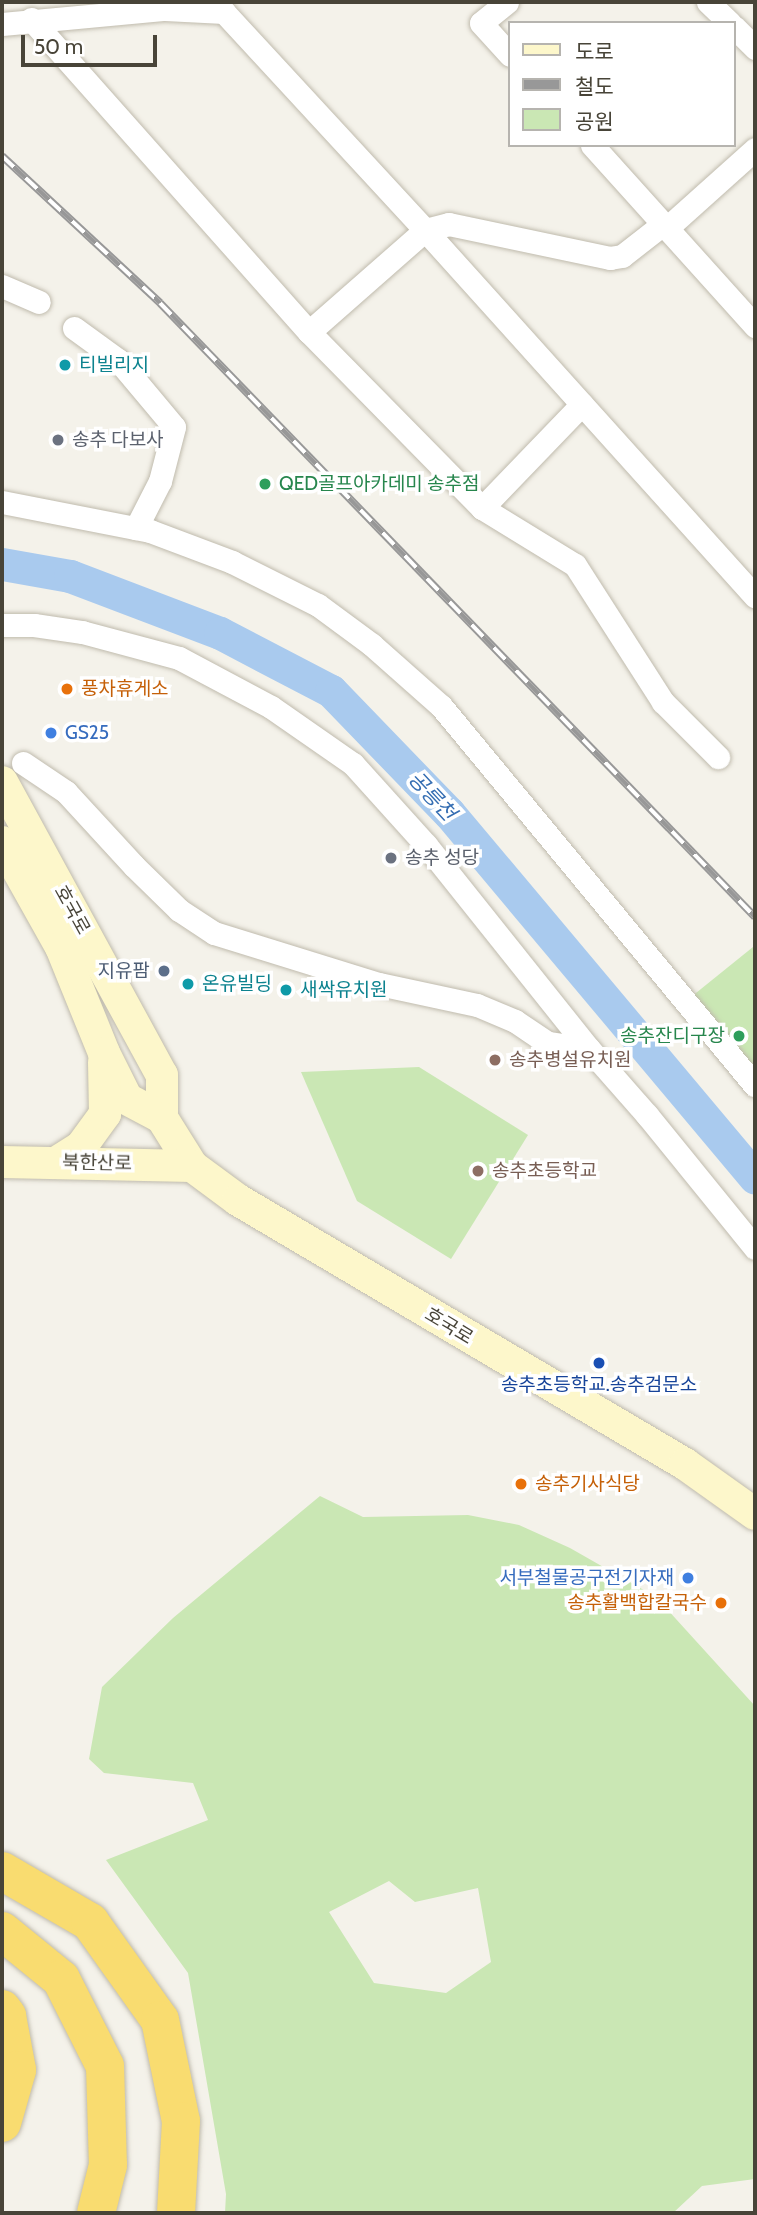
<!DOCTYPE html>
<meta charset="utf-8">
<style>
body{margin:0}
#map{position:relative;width:757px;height:2215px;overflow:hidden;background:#f4f2ea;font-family:Cabin,"Noto Sans KR",sans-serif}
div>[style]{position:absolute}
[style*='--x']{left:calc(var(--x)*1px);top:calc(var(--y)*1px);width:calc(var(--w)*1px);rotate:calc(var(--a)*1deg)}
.green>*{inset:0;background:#cae7b4}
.river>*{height:33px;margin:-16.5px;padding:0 16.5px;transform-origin:16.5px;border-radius:16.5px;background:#a9caee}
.roads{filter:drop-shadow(0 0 2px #c0bbad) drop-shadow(0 0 2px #c0bbad)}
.street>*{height:23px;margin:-11.5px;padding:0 11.5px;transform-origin:11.5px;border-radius:11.5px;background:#fff}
.secondary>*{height:32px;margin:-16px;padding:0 16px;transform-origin:16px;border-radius:16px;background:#fdf7cb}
.highway>*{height:38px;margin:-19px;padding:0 19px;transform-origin:19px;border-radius:19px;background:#f9dc70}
.rail>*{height:8px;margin-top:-4px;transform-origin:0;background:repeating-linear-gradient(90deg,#fff 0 16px,#989898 0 32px);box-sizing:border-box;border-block:2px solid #989898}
.dots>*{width:19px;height:19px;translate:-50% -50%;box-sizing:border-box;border:4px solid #fff;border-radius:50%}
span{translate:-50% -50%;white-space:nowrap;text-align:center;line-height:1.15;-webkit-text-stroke:7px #fff;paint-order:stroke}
.culture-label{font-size:19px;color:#0d838f}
.left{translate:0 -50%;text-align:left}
.worship-label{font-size:19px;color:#5b616d}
.leisure-label{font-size:19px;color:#27864d}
.right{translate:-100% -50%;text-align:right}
.food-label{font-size:19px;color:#c56008}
.shop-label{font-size:19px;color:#366cbe}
.street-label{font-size:19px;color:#484438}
.service-label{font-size:19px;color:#4e5e75}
.education-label{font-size:19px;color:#785e54}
.transit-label{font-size:19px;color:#164399}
.water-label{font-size:21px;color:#346db2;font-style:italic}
.frame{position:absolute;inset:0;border:4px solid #484438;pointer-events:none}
.legend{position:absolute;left:508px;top:21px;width:228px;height:126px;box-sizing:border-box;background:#fff;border:2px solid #b6b4af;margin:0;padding:9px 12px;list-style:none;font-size:21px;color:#484438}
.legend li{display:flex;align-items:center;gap:14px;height:35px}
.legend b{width:35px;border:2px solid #b6b4af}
.scale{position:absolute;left:21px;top:35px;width:136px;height:32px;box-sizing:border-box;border:4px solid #484438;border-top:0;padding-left:9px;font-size:21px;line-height:24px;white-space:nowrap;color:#484438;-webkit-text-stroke:5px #fff;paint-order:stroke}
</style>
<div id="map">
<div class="green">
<i style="clip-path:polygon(753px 947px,755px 950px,755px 1075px,691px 997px)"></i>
<i style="clip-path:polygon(419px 1067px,528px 1135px,451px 1259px,357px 1201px,301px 1072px)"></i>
<i style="clip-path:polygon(evenodd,320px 1496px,363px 1517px,468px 1515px,519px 1525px,570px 1548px,656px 1597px,755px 1706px,755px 2179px,702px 2186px,673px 2213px,225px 2213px,226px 2194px,188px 1973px,106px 1860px,208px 1820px,193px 1783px,104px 1773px,89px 1759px,102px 1687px,173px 1618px,320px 1496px,389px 1881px,415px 1902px,478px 1888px,491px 1962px,446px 1993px,374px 1983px,329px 1912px,389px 1881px)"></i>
</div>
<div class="river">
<i style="--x:2;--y:564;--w:69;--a:10"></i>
<i style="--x:70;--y:576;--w:160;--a:20.8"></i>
<i style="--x:220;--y:633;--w:125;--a:27.6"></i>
<i style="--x:331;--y:691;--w:170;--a:46"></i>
<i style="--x:449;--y:813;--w:476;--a:50"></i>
</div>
<div class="roads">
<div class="street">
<i style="--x:507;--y:2;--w:33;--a:141"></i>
<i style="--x:481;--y:23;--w:43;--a:47.8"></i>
<i style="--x:708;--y:2;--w:30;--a:44"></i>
<i style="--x:31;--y:19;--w:419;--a:48.4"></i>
<i style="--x:309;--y:332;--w:154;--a:-41.3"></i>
<i style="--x:425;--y:230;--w:297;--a:-132.7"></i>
<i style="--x:224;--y:12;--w:59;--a:-177.1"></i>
<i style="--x:2;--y:24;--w:164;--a:-5.3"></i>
<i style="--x:165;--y:9;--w:9;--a:-131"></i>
<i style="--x:734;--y:27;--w:30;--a:45"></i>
<i style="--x:592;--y:145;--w:244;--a:48"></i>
<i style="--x:663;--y:224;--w:52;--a:142"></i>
<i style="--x:622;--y:256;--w:12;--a:171"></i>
<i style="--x:610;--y:258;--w:165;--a:-168.1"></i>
<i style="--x:449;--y:224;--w:25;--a:166"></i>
<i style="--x:425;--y:230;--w:493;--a:48"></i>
<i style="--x:667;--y:228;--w:118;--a:-41.9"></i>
<i style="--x:2;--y:286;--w:40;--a:23.4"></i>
<i style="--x:74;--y:328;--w:54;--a:36"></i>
<i style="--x:118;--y:360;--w:87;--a:50.1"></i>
<i style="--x:174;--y:427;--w:56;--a:104.5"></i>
<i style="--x:160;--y:481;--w:53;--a:117.1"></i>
<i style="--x:309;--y:332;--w:247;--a:45.5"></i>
<i style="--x:482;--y:508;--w:144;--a:-46.1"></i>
<i style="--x:2;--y:502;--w:151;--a:11.1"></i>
<i style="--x:150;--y:531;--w:88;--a:20.7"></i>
<i style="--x:232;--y:562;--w:96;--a:26.6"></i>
<i style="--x:318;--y:605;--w:67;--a:36.5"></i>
<i style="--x:372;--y:645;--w:92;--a:41.5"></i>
<i style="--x:441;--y:706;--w:492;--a:50.4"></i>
<i style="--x:482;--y:508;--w:109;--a:31.5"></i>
<i style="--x:575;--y:565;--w:163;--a:57.3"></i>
<i style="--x:663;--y:702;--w:78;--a:45"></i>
<i style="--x:2;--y:625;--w:32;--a:0"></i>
<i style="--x:34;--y:625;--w:49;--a:8.3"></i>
<i style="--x:82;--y:632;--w:100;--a:15"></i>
<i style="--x:179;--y:658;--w:104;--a:28"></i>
<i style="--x:271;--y:707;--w:100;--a:34.8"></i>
<i style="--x:353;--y:764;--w:109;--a:48"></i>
<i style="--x:426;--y:845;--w:261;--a:51.4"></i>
<i style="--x:589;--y:1049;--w:88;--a:48.7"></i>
<i style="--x:647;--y:1115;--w:171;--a:50.9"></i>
<i style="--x:23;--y:763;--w:52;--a:34"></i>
<i style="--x:66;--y:792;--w:100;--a:47.4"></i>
<i style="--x:134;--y:866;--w:63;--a:44.4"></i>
<i style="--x:179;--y:910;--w:42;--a:33.3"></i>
<i style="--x:214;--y:933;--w:173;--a:17.2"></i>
<i style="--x:379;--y:984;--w:100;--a:12.1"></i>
<i style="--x:477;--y:1005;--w:41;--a:22.8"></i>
<i style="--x:515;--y:1021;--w:40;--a:34"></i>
<i style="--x:548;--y:1043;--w:41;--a:8.3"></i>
</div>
<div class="secondary">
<i style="--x:2;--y:782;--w:334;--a:61.4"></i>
<i style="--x:162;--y:1075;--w:43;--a:90"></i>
<i style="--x:2;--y:842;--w:120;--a:60.7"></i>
<i style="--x:61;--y:947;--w:114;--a:67.9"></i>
<i style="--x:104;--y:1053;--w:51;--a:63.4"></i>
<i style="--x:127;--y:1099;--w:40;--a:28"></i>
<i style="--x:162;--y:1118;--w:57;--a:58"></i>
<i style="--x:192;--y:1166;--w:57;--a:36.5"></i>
<i style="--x:238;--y:1200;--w:519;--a:30.57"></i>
<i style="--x:685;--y:1464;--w:86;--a:35.5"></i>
<i style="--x:2;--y:1162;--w:190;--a:1.2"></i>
<i style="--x:57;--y:1162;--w:28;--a:-32"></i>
<i style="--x:81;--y:1147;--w:41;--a:-54"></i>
<i style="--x:105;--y:1114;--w:52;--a:-91.1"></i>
</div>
<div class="highway">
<i style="--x:2;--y:1871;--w:102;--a:30.1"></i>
<i style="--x:90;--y:1922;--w:120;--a:54.5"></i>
<i style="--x:160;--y:2020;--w:103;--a:78.3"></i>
<i style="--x:181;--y:2121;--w:92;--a:93.1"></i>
<i style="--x:2;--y:1931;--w:76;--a:39.1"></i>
<i style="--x:61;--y:1979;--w:97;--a:63.2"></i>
<i style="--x:105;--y:2066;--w:99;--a:88.3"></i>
<i style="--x:108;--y:2165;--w:49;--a:104"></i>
<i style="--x:2;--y:2009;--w:9;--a:54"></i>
<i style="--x:7;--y:2016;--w:55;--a:79.5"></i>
<i style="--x:17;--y:2070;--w:55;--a:105.8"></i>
</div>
</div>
<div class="rail">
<i style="--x:2;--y:156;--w:216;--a:42.9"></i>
<i style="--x:160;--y:303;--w:855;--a:45.9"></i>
</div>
<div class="dots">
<i style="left:65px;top:365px;background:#0f9aa8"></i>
<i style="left:58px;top:440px;background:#6b7280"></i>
<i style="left:265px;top:484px;background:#2e9e5b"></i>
<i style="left:67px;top:689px;background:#e8710a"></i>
<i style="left:51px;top:733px;background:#3f7fe0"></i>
<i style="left:391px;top:858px;background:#6b7280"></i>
<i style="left:164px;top:971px;background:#5c6f8a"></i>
<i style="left:188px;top:984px;background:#0f9aa8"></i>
<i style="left:286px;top:990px;background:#0f9aa8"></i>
<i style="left:739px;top:1036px;background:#2e9e5b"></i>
<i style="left:495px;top:1060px;background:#8d6e63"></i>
<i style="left:478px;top:1171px;background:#8d6e63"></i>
<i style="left:599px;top:1363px;background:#1a4fb4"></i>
<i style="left:521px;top:1484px;background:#e8710a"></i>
<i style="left:688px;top:1578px;background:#3f7fe0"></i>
<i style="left:721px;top:1603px;background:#e8710a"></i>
</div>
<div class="culture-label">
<span class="left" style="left:79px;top:365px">티빌리지</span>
<span class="left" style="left:202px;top:984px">온유빌딩</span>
<span class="left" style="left:300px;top:990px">새싹유치원</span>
</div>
<div class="worship-label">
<span class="left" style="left:72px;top:440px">송추 다보사</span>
<span class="left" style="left:405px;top:858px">송추 성당</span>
</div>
<div class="leisure-label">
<span class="left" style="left:279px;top:484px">QED골프아카데미 송추점</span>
<span class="right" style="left:725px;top:1036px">송추잔디구장</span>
</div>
<div class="food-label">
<span class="left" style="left:81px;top:689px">풍차휴게소</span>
<span class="left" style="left:535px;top:1484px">송추기사식당</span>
<span class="right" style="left:707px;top:1603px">송추활백합칼국수</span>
</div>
<div class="shop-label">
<span class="left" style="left:65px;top:733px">GS25</span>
<span class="right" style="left:674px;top:1578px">서부철물공구전기자재</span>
</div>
<div class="street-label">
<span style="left:72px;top:910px;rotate:61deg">호국로</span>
<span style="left:97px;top:1163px;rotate:1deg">북한산로</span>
<span style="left:449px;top:1326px;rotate:31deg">호국로</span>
</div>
<div class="service-label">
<span class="right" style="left:150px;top:971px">지유팜</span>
</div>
<div class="education-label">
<span class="left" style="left:509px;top:1060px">송추병설유치원</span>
<span class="left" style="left:492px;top:1171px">송추초등학교</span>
</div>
<div class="transit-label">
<span style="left:599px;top:1385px">송추초등학교.송추검문소</span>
</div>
<div class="water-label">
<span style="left:432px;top:796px;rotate:47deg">공릉천</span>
</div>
<div class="frame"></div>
<ul class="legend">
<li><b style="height:9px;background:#fdf7cb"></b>도로</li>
<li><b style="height:9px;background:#989898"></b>철도</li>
<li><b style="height:19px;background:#cae7b4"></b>공원</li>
</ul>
<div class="scale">50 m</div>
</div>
